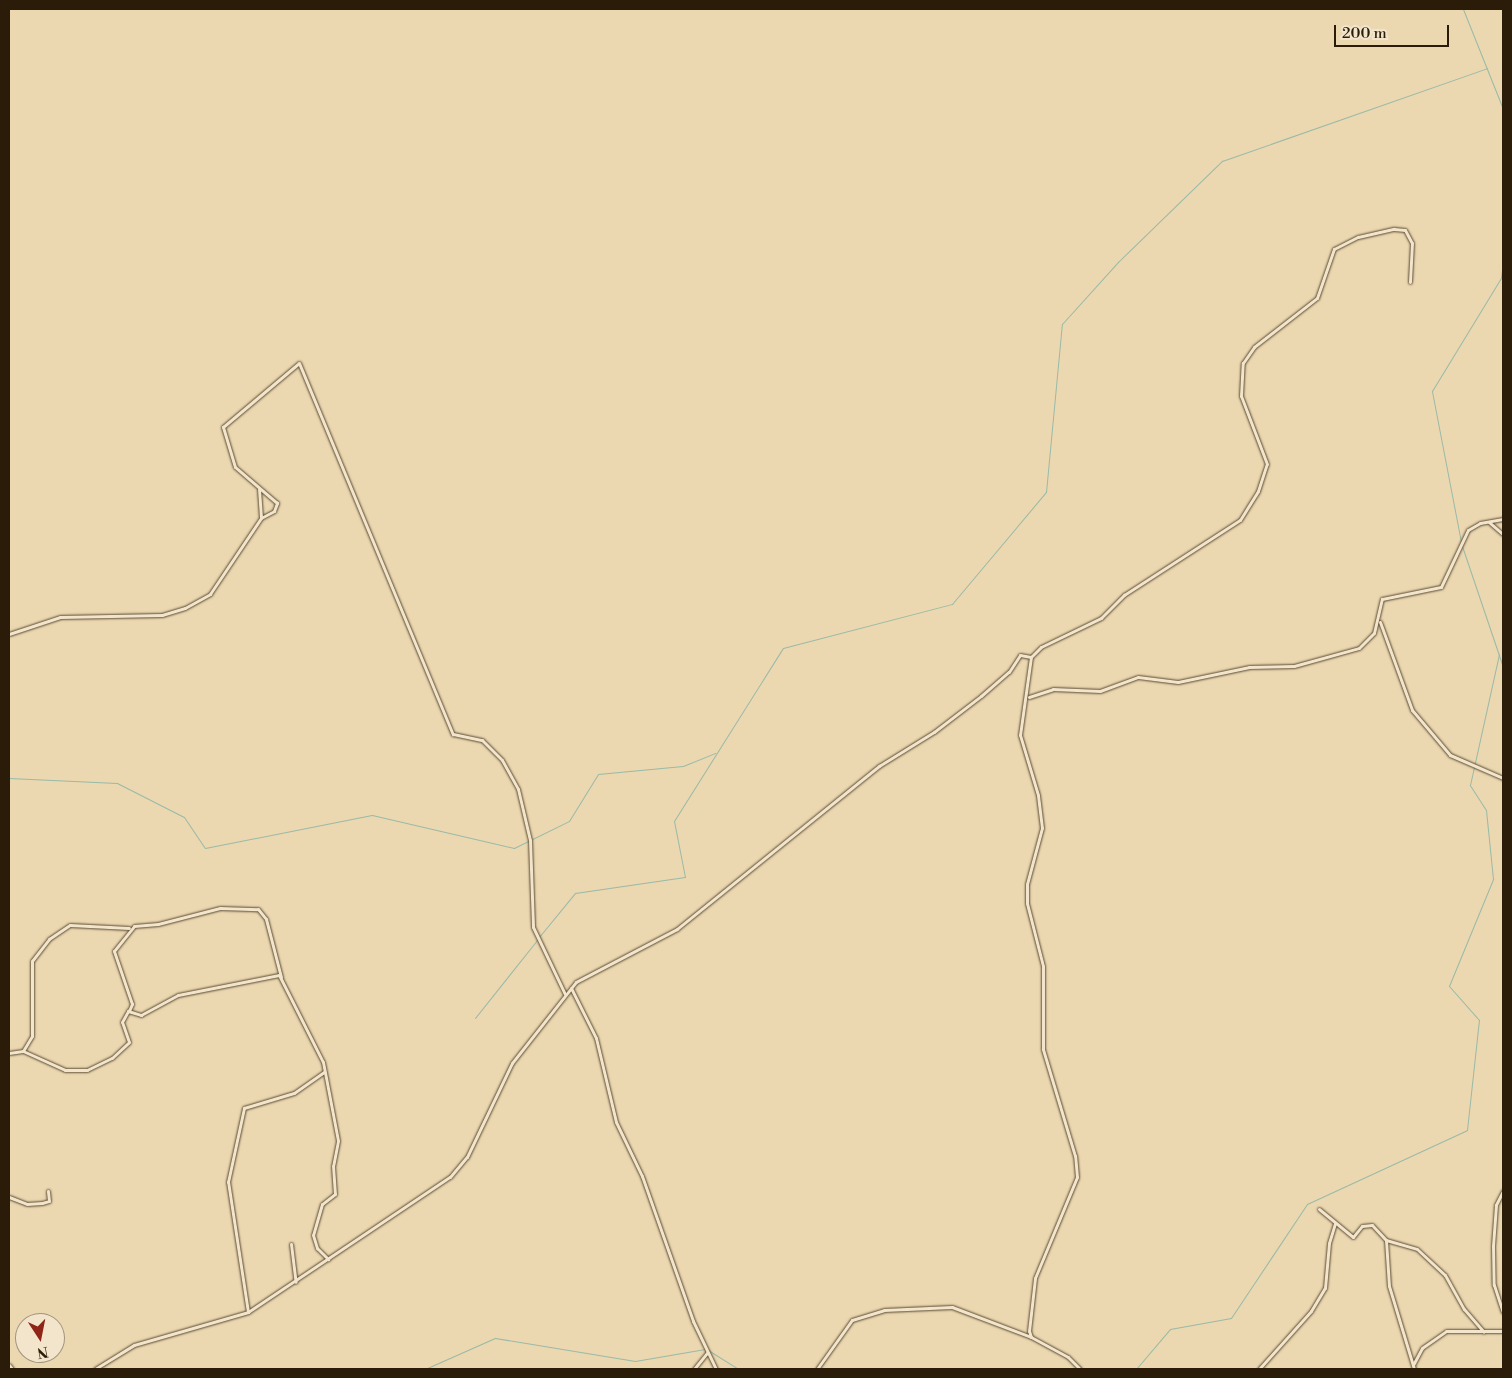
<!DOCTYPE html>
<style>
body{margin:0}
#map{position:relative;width:1512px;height:1378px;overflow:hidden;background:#ebd7b0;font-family:"Libre Bodoni",serif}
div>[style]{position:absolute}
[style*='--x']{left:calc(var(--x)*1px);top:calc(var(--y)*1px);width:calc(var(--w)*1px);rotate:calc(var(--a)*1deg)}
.stream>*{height:1px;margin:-0.5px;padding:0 0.5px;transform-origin:0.5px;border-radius:0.5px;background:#99baa7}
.roads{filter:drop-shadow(0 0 1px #5a4b32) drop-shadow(0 0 1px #5a4b32)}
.street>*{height:3px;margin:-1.5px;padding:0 1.5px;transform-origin:1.5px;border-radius:1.5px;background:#f2e5cc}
span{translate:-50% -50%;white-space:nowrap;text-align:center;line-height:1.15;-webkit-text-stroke:5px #f2e5cc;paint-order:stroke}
.frame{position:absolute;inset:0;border:10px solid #2a1c08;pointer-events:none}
.north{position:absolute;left:15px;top:1313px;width:50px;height:50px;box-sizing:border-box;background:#f2e5cc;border:1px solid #a2957e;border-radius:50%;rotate:169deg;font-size:14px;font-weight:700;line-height:20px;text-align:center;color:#2a1c08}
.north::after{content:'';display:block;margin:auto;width:18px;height:22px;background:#8f2418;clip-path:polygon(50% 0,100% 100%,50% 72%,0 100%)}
.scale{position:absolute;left:1334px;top:25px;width:115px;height:22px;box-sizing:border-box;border:2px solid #2a1c08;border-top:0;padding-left:6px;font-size:15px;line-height:18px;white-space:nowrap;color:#2a1c08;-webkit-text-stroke:4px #f2e5cc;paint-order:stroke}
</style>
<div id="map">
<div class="stream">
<i style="--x:1463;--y:9;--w:108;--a:68.2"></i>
<i style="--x:1461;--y:542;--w:154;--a:-100.9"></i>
<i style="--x:1432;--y:391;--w:132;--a:-58.6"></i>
<i style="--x:1501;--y:278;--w:17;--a:-83"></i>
<i style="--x:1462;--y:546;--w:128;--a:71.3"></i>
<i style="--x:9;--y:778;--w:108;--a:2.7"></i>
<i style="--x:117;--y:783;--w:75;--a:26.9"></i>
<i style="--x:184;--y:817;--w:37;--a:56"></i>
<i style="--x:205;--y:848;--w:170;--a:-11.2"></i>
<i style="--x:372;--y:815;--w:146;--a:13.1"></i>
<i style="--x:514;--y:848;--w:61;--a:-26.1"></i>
<i style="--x:569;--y:821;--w:55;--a:-58.3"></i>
<i style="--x:598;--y:774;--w:85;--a:-5.4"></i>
<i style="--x:683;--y:766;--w:35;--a:-22"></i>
<i style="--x:539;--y:937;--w:57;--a:-50.7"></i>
<i style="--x:575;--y:893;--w:111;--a:-8.3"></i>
<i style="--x:685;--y:877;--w:57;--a:-101.1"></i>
<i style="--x:674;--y:821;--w:204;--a:-57.8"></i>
<i style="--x:783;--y:648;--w:175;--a:-14.6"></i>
<i style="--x:952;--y:604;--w:146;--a:-50"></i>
<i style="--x:1046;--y:492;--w:169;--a:-84.6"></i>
<i style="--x:1062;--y:324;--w:85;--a:-47.9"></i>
<i style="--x:1119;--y:261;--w:144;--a:-44.2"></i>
<i style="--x:1222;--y:161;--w:281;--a:-19.3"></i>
<i style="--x:475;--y:1018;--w:100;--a:-51.5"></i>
<i style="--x:708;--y:1350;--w:36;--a:32"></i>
<i style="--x:425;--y:1369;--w:77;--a:-23.9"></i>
<i style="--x:495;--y:1338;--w:142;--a:9.3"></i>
<i style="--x:635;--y:1361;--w:71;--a:-9.7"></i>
<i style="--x:1136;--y:1369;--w:52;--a:-49.6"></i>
<i style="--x:1170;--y:1329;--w:62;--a:-10.2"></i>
<i style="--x:1231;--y:1318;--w:137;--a:-56.3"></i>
<i style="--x:1307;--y:1204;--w:176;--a:-24.8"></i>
<i style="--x:1467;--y:1130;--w:111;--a:-83.8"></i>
<i style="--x:1479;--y:1020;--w:45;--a:-131.4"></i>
<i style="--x:1449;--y:986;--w:116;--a:-67.6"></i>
<i style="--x:1493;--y:879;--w:69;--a:-95.8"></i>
<i style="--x:1486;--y:810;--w:30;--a:-123"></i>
<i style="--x:1470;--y:785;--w:134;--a:-77.5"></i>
</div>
<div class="roads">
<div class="street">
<i style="--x:259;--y:489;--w:28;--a:86"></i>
<i style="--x:1489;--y:522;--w:18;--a:41"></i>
<i style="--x:1380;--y:622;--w:94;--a:70"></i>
<i style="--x:1412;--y:710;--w:59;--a:49.8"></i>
<i style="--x:1450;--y:755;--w:58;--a:23.5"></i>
<i style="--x:9;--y:634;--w:54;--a:-18.4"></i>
<i style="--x:60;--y:617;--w:102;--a:-1.1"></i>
<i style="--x:162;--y:615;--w:24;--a:-17"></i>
<i style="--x:185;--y:608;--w:29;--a:-29"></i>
<i style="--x:210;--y:594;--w:92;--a:-56.1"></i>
<i style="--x:261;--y:518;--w:15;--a:-28"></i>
<i style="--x:274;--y:511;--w:9;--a:-69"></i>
<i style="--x:277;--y:503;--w:55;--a:-139.4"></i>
<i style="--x:235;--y:467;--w:42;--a:-106.7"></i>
<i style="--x:223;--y:427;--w:99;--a:-40.1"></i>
<i style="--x:299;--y:363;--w:402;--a:67.5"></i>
<i style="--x:453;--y:734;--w:30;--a:12"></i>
<i style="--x:482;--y:740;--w:28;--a:45"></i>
<i style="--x:502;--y:760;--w:33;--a:61"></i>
<i style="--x:518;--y:789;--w:52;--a:76.8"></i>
<i style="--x:530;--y:840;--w:87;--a:88"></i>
<i style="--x:533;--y:927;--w:74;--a:64.5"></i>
<i style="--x:1029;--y:697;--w:25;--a:-18"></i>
<i style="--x:1053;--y:689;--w:47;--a:2.4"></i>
<i style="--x:1100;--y:691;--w:40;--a:-20.2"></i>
<i style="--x:1138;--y:677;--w:40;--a:7.1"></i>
<i style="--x:1178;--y:682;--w:73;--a:-11.9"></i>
<i style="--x:1249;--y:667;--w:45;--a:-1.3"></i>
<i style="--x:1294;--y:666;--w:67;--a:-15.5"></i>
<i style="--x:1359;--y:648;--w:21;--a:-45"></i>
<i style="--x:1374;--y:633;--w:35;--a:-77"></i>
<i style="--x:1382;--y:599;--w:60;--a:-11.5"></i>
<i style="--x:1441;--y:587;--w:63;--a:-64.7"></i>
<i style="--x:1468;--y:530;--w:14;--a:-30"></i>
<i style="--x:1480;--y:523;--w:23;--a:-10"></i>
<i style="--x:571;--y:988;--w:56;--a:63.4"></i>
<i style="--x:596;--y:1038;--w:86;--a:76.6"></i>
<i style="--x:616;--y:1122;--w:60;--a:64.3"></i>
<i style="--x:642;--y:1176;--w:154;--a:70.6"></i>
<i style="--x:693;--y:1321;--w:53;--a:64.4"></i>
<i style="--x:129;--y:1011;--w:8;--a:-67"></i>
<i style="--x:132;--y:1004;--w:56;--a:-108.8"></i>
<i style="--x:114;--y:951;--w:32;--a:-51"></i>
<i style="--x:134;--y:926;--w:24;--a:-5"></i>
<i style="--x:158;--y:924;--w:64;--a:-14.5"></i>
<i style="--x:220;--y:908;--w:38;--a:2"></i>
<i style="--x:258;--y:909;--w:13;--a:51"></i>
<i style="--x:266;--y:919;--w:60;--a:75.5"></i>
<i style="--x:23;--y:1051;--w:17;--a:-59"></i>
<i style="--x:32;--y:1036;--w:75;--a:-90"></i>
<i style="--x:32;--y:961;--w:28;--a:-52"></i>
<i style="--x:49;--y:939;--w:25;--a:-34"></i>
<i style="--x:70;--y:925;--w:59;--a:2.9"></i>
<i style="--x:9;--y:1053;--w:14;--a:-8"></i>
<i style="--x:23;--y:1051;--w:46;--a:24.3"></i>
<i style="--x:65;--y:1070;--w:22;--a:0"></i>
<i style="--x:87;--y:1070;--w:28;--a:-26"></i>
<i style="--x:112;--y:1058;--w:23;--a:-43"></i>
<i style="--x:129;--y:1042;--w:21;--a:-109"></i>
<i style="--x:122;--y:1022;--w:13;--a:-61"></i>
<i style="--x:128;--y:1011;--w:14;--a:17"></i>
<i style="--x:141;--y:1015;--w:42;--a:-28.4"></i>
<i style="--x:178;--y:995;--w:103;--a:-11.2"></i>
<i style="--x:279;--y:975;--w:97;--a:63.2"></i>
<i style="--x:323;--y:1062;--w:80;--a:79.2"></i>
<i style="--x:338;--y:1141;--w:25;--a:101"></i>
<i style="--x:333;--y:1166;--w:28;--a:86"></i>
<i style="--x:335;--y:1194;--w:16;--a:142"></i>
<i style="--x:322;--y:1204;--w:32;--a:106"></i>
<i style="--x:313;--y:1235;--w:14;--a:73"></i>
<i style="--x:317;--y:1248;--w:16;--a:45"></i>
<i style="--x:1503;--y:1191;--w:16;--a:117"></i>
<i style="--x:1496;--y:1205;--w:41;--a:94.2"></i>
<i style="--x:1493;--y:1246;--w:39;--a:89"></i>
<i style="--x:1494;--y:1285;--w:28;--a:72"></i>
<i style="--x:9;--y:1197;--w:19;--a:21"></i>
<i style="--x:27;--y:1204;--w:15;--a:-4"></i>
<i style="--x:42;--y:1203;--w:7;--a:-16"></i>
<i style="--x:49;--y:1201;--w:10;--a:-96"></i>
<i style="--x:1319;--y:1209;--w:44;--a:39.5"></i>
<i style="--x:1353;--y:1237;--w:14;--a:-51"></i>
<i style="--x:1362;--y:1226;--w:10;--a:-6"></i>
<i style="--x:1372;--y:1225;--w:21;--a:47"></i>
<i style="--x:1386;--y:1240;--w:32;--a:16"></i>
<i style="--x:1417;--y:1249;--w:38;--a:43"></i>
<i style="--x:1445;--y:1275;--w:39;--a:61"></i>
<i style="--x:1464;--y:1309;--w:30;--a:49"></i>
<i style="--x:1386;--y:1240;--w:46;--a:86.3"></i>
<i style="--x:1389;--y:1286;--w:87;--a:73.2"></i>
<i style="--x:291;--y:1244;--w:38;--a:83"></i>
<i style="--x:248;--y:1312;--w:132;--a:-98.7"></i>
<i style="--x:228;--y:1182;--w:76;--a:-77.8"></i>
<i style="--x:244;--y:1108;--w:52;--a:-16.7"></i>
<i style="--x:294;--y:1093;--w:37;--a:-35"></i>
<i style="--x:9;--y:1365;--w:5;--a:53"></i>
<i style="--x:1413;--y:1365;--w:19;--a:-62"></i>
<i style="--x:1422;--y:1348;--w:29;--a:-35"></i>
<i style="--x:1446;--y:1331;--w:57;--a:0"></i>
<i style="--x:95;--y:1369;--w:46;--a:-31.6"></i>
<i style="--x:134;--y:1345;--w:119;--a:-16.1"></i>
<i style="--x:248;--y:1312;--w:243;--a:-33.8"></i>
<i style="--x:450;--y:1177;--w:26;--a:-50"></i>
<i style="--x:467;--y:1157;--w:104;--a:-64.4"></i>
<i style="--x:512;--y:1063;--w:103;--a:-51.7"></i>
<i style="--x:576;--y:982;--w:114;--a:-27.7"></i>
<i style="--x:677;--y:929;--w:260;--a:-38.9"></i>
<i style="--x:879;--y:766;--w:65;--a:-31.7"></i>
<i style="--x:934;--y:732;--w:59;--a:-37.5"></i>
<i style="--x:981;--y:696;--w:37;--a:-41"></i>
<i style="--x:1009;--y:672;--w:20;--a:-57"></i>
<i style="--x:1020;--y:655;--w:11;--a:10"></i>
<i style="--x:694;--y:1369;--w:21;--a:-51"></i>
<i style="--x:817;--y:1369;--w:60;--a:-54.5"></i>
<i style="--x:852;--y:1320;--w:34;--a:-17"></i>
<i style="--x:884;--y:1310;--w:68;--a:-2.5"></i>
<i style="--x:952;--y:1307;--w:85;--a:20.8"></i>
<i style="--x:1080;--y:1369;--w:17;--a:-135"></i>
<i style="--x:1068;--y:1357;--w:42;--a:-151.6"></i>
<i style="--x:1031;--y:1337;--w:6;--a:-108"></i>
<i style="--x:1029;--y:1331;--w:53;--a:-83.5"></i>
<i style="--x:1035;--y:1278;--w:109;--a:-67.4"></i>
<i style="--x:1077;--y:1177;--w:21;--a:-95"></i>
<i style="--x:1075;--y:1156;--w:112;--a:-106.7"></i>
<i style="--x:1043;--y:1049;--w:83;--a:-90"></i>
<i style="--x:1043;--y:966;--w:65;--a:-104.3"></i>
<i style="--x:1027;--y:903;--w:19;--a:-90"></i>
<i style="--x:1027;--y:884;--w:58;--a:-75"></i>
<i style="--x:1042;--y:828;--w:33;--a:-97"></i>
<i style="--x:1038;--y:795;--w:63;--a:-106.7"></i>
<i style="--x:1020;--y:735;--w:79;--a:-82"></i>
<i style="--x:1031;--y:657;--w:14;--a:-45"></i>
<i style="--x:1041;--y:647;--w:67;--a:-25.8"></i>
<i style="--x:1101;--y:618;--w:33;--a:-45"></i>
<i style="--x:1124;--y:595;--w:138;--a:-32.9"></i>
<i style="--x:1240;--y:520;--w:34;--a:-58"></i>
<i style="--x:1258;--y:491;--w:28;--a:-72"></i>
<i style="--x:1267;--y:464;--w:73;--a:-110.9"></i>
<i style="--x:1241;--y:396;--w:33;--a:-87"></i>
<i style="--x:1243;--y:363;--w:19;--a:-55"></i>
<i style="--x:1254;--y:347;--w:80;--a:-37.9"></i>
<i style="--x:1317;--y:298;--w:52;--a:-70.9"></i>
<i style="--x:1334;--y:249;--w:27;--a:-27"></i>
<i style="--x:1358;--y:237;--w:37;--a:-13"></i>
<i style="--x:1394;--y:229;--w:11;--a:5"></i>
<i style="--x:1405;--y:230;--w:15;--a:62"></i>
<i style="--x:1412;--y:243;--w:39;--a:93"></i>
<i style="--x:1259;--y:1369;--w:78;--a:-48.1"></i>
<i style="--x:1311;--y:1311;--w:27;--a:-59"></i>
<i style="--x:1325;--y:1288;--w:45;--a:-84.9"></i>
<i style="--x:1329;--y:1243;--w:21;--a:-73"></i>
</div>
</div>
<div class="frame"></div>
<div class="north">N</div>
<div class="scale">200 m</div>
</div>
